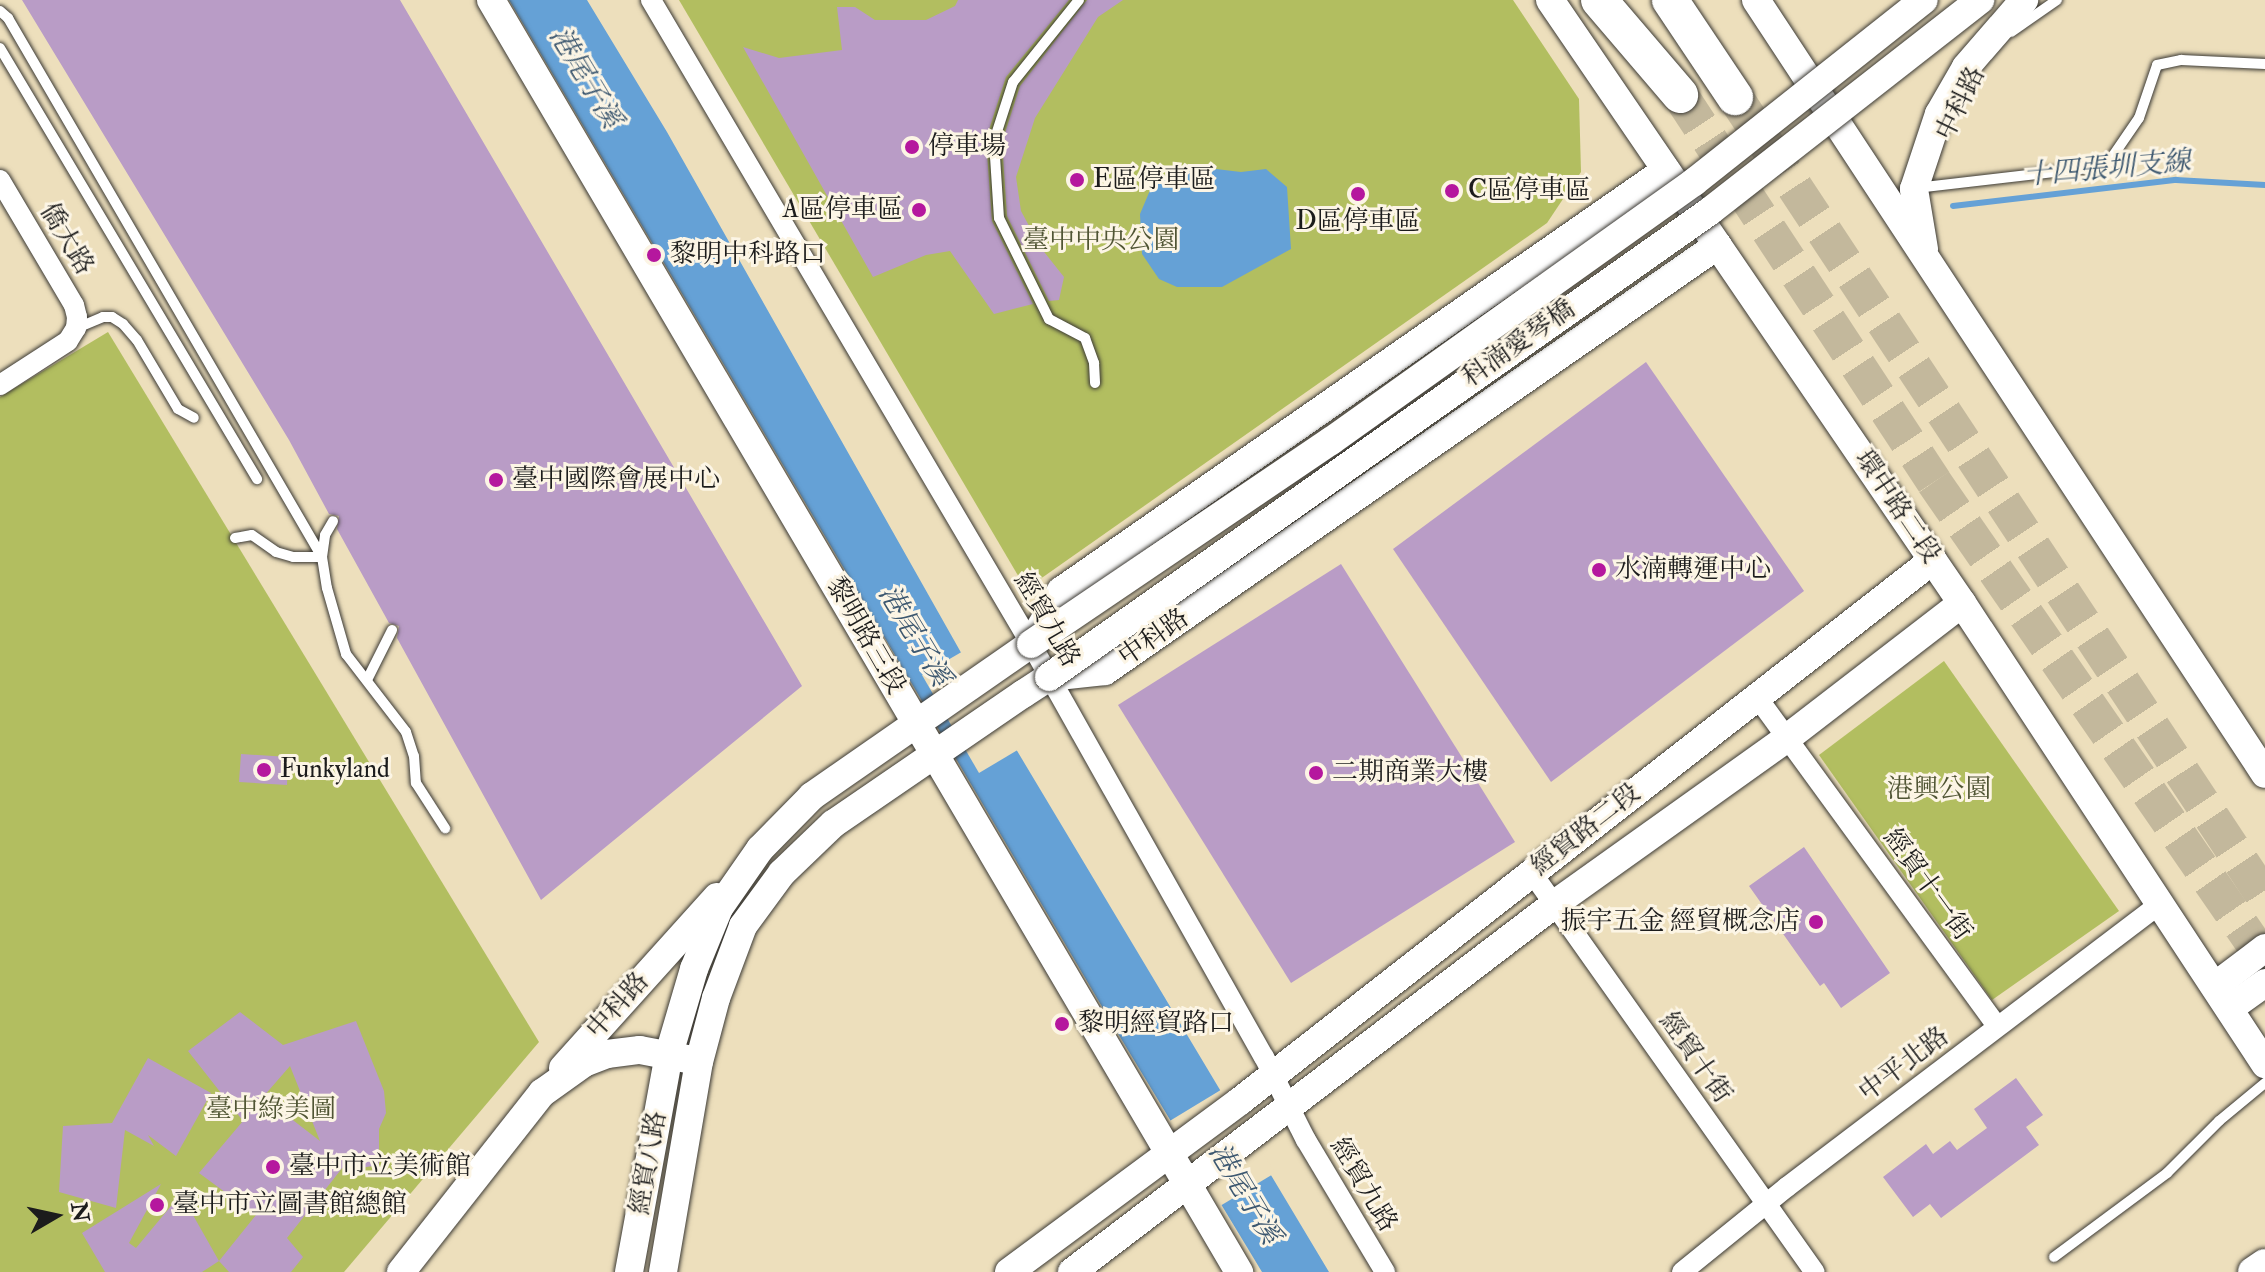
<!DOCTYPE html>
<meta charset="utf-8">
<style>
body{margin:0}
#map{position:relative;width:2265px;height:1272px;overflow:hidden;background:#eddfbc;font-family:"IM FELL Double Pica","Noto Serif TC",serif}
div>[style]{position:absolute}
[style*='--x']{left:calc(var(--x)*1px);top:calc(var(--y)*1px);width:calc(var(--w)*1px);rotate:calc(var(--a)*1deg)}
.green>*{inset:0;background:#b2be60}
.water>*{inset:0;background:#65a1d6}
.pier>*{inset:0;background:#eddfbc}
.stream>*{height:6px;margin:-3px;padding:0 3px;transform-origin:3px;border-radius:3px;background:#65a1d6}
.building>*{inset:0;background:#b99cc6}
.highway-tunnel>*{height:36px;margin-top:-18px;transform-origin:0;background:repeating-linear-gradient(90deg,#c3b89c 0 36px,transparent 0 54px)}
.roads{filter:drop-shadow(0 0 2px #3b3934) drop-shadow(0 0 2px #3b3934)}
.lane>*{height:10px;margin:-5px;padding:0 5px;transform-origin:5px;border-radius:5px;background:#fff}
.street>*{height:20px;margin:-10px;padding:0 10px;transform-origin:10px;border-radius:10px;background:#fff}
.secondary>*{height:28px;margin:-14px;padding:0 14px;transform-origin:14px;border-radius:14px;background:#fff}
.primary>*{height:30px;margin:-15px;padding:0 15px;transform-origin:15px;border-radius:15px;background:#fff}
.highway>*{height:36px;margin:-18px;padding:0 18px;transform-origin:18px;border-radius:18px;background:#fff}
.bridges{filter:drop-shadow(0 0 2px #3b3934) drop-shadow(0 0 2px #3b3934)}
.secondary-bridge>*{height:28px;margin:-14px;padding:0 14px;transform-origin:14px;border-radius:14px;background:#fff}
.dots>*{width:22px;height:22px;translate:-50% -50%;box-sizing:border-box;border:4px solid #fcf5e5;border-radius:50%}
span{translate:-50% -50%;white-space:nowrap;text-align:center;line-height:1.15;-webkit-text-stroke:6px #fcf5e5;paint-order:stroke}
.street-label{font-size:26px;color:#1c1c1c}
.poi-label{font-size:26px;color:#1c1c1c}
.left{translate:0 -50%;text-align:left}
.right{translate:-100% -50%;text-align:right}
.park-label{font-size:26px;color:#505534}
.water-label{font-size:28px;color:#3d5870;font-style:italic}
.north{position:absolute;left:16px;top:1176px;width:80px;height:80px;-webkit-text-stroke:6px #fcf5e5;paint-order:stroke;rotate:81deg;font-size:22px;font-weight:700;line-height:32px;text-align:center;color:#1c1c1c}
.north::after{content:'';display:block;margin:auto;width:28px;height:36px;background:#1c1c1c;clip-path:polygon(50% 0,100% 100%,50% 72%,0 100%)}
</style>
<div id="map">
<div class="green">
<i style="clip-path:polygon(679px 0,1513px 0,1579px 99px,1581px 172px,1547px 223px,1026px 589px)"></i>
<i style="clip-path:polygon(108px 332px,539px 1042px,344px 1272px,0 1272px,0 397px)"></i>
<i style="clip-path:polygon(1944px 661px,2119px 911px,1992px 1000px,1819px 755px)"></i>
</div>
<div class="water">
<i style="clip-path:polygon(509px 0,587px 0,667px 132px,1007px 734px,1329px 1272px,1262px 1272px,1114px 1027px)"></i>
<i style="clip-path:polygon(1199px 167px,1241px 172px,1266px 169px,1287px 187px,1291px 249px,1222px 287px,1177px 287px,1159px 279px,1142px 254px,1140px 214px,1151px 188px,1169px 175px)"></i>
</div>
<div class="pier">
<i style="clip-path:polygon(965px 650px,1021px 748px,979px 773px,922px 675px)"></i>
<i style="clip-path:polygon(1224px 1088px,1275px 1173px,1220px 1206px,1168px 1122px)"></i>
</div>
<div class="stream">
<i style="--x:1953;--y:206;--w:225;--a:-6.7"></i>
<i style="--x:2176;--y:180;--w:89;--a:3.2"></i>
</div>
<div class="building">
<i style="clip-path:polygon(22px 0,400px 0,802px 686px,541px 900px,397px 638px,399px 626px,389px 623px,337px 529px,339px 516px,329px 514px,289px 440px)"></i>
<i style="clip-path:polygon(958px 0,1069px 0,1006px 77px,986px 139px,992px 221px,1033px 304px,994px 314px,950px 251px,926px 255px,873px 277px,743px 47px,779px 58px,842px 50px,837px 7px,855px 7px,875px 20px,926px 20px,955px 6px)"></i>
<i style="clip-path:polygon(1087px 0,1123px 0,1098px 17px,1035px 118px,1016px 177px,1021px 211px,1041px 248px,1064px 277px,1059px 300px,1049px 301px,1007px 216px,1002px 142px,1020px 86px)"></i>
<i style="clip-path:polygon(1646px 362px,1804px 591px,1551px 782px,1393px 549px)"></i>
<i style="clip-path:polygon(1341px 564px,1515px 842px,1291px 983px,1118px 705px)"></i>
<i style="clip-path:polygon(241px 754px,288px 757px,287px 785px,239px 782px)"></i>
<i style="clip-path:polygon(1804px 847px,1890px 973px,1841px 1008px,1824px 983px,1820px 986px,1749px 886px)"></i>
<i style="clip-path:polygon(evenodd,240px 1012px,283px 1045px,356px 1021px,384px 1091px,386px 1113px,379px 1129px,379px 1165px,354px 1169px,347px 1162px,287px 1238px,303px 1257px,291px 1272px,229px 1272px,219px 1261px,256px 1215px,199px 1173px,243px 1121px,188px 1051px,240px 1012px,290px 1066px,320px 1141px,263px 1097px,290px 1066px)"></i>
<i style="clip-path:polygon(148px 1058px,211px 1093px,176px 1156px,148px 1135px,154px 1146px,125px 1130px,116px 1208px,59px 1192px,63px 1126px,112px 1123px)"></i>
<i style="clip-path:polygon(2016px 1078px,2043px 1115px,2026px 1127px,2039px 1145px,1941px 1218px,1930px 1204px,1913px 1217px,1883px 1177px,1926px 1144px,1933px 1154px,1950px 1141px,1957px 1150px,1987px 1128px,1974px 1109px)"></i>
<i style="clip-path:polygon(161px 1184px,129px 1243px,136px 1248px,181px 1194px,219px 1261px,202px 1272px,105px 1272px,82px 1233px)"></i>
</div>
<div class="highway-tunnel">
<i style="--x:1680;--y:95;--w:463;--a:56.7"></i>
<i style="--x:1934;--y:482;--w:581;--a:55.3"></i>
<i style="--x:1735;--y:97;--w:960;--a:56.51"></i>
</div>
<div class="roads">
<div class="lane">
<i style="--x:1079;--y:0;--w:105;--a:128.8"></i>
<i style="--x:1013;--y:82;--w:62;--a:107.9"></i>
<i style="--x:994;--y:141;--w:77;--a:86.3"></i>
<i style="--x:999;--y:218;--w:113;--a:63.7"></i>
<i style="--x:1049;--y:319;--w:41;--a:27.8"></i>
<i style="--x:1085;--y:338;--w:27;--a:70"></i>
<i style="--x:1094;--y:363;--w:20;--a:87"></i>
<i style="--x:0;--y:11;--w:11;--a:41"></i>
<i style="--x:8;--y:18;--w:624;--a:59.78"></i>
<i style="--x:2011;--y:32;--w:56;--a:-34.8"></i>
<i style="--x:0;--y:48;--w:502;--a:59.19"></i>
<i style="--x:1916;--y:188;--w:191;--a:-6.6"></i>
<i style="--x:2106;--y:166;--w:58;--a:-55.5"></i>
<i style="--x:2139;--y:118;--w:56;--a:-71.2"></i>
<i style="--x:2157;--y:65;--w:25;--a:-12"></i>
<i style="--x:2181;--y:60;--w:84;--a:2.7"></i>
<i style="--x:77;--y:328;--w:28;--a:-23"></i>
<i style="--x:103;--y:317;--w:9;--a:0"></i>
<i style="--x:112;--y:317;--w:13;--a:32"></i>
<i style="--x:123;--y:324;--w:21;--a:49"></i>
<i style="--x:137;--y:340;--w:80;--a:59.3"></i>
<i style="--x:178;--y:409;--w:18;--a:29"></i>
<i style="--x:235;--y:538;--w:17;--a:-10"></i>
<i style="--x:252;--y:535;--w:29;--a:35"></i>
<i style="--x:276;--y:552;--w:18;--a:16"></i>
<i style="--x:293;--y:557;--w:29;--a:0"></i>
<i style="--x:322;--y:557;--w:31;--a:81"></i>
<i style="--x:327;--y:588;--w:69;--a:73.9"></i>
<i style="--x:346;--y:654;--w:98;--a:52.4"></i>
<i style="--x:406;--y:732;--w:25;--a:72"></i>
<i style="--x:414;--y:756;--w:27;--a:86"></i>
<i style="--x:416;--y:783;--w:54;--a:57.2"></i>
<i style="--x:322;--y:557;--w:22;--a:-82"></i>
<i style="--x:325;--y:535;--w:16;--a:-60"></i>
<i style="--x:367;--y:680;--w:56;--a:-63.4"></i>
<i style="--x:2054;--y:1257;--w:141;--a:-36.6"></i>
<i style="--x:2167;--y:1173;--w:74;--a:-45"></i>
<i style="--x:2219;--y:1121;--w:60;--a:-39.6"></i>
</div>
<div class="street">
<i style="--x:651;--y:0;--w:748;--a:59.46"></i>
<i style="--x:1031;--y:644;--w:474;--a:60.6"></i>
<i style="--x:1264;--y:1057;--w:93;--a:63.2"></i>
<i style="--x:1306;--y:1140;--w:154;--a:59.1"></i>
<i style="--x:0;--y:180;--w:145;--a:59.4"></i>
<i style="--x:74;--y:305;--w:12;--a:76"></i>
<i style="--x:77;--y:317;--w:11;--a:95"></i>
<i style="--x:76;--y:328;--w:15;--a:122"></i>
<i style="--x:68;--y:341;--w:81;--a:147.1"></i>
<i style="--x:1757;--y:697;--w:407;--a:53.9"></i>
<i style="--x:1532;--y:873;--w:489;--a:54.7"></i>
<i style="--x:1682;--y:1272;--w:135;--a:-39"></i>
<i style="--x:1787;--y:1187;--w:470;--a:-37.2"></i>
</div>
<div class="secondary">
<i style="--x:491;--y:0;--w:1476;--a:59.54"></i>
<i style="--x:1550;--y:0;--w:730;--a:55.66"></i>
<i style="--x:1962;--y:603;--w:552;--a:56.68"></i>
<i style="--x:1756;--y:0;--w:926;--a:56.67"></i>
<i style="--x:1924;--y:249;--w:61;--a:-99.5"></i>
<i style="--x:1914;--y:189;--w:79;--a:-71.6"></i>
<i style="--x:1939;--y:114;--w:54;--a:-60.1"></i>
<i style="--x:1966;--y:67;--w:89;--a:-49.1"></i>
<i style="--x:2215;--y:986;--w:63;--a:-37.2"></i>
<i style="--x:2230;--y:1008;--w:43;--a:-35.5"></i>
<i style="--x:563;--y:1068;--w:230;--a:-48"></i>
<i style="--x:401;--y:1272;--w:228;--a:-51.8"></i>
<i style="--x:542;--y:1093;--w:52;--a:-35.5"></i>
<i style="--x:584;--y:1063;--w:25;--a:-21"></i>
<i style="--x:607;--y:1054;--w:33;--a:-7"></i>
<i style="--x:640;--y:1050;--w:48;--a:10.8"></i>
<i style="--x:629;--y:1272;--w:222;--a:-79.6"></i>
<i style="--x:669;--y:1054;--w:89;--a:-73.6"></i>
<i style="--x:694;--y:969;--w:66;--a:-67.7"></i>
<i style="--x:719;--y:908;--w:72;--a:-55.2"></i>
<i style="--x:760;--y:849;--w:74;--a:-45.5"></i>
<i style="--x:812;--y:796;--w:267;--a:-34.8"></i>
<i style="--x:1031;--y:644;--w:61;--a:-60.5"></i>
<i style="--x:1061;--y:591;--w:737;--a:-34.83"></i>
<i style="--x:663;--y:1272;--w:213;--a:-80.3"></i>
<i style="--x:699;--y:1062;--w:66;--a:-75.1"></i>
<i style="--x:716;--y:998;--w:77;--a:-69.4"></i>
<i style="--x:743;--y:926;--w:66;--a:-53.7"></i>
<i style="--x:782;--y:873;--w:71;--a:-43.9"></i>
<i style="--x:833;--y:824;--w:230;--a:-34.4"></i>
<i style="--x:1023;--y:694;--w:31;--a:-33"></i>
<i style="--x:1049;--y:677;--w:56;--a:-6.1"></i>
<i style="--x:1105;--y:671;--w:746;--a:-34.8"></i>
<i style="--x:1009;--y:1272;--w:287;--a:-36.5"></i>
<i style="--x:1240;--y:1101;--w:879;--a:-37.98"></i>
<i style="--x:1072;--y:1272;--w:609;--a:-37.32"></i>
<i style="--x:1556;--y:903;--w:284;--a:-35.5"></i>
<i style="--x:1787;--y:738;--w:221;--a:-37.6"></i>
</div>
<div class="primary">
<i style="--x:2253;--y:1272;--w:14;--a:-34"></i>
</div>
<div class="highway">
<i style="--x:1599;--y:0;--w:125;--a:49.5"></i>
<i style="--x:1670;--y:0;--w:117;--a:56.2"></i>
</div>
</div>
<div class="bridges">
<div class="secondary-bridge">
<i style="--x:1031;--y:644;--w:362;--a:-34.1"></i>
<i style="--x:1331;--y:441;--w:446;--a:-35.5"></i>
<i style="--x:1694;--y:182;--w:293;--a:-38.4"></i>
<i style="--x:1049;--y:677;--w:809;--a:-35.18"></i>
<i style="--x:1710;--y:211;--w:343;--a:-38"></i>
</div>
</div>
<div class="dots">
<i style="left:912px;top:147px;background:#b5179e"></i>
<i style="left:1077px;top:180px;background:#b5179e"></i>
<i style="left:1452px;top:191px;background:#b5179e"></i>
<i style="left:1358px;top:194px;background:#b5179e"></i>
<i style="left:919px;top:210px;background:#b5179e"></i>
<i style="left:654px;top:255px;background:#b5179e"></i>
<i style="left:496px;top:480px;background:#b5179e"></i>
<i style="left:1599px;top:570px;background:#b5179e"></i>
<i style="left:264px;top:770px;background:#b5179e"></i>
<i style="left:1316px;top:773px;background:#b5179e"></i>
<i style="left:1816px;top:922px;background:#b5179e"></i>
<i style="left:1062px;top:1024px;background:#b5179e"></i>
<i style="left:273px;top:1167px;background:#b5179e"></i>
<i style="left:157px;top:1205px;background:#b5179e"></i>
</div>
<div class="street-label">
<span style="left:1961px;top:104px;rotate:-64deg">中科路</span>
<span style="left:66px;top:239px;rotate:59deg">僑大路</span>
<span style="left:1519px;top:344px;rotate:-35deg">科湳愛琴橋</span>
<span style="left:1897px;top:507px;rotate:56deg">環中路二段</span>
<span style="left:1046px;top:620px;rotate:60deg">經貿九路</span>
<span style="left:865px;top:636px;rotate:60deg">黎明路三段</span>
<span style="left:1154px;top:638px;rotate:-35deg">中科路</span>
<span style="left:1586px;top:830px;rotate:-38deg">經貿路二段</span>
<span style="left:1927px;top:885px;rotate:54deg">經貿十一街</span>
<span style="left:618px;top:1006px;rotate:-48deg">中科路</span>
<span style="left:1695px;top:1058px;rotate:55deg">經貿十街</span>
<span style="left:1904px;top:1065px;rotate:-37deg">中平北路</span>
<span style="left:649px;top:1163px;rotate:-80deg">經貿八路</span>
<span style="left:1363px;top:1185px;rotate:59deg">經貿九路</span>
</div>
<div class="poi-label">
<span class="left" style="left:928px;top:147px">停車場</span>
<span class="left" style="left:1093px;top:180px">E區停車區</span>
<span class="left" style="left:1468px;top:191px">C區停車區</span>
<span class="right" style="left:903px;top:210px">A區停車區</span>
<span style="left:1358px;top:222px">D區停車區</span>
<span class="left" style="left:670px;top:255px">黎明中科路口</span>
<span class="left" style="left:512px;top:480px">臺中國際會展中心</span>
<span class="left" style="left:1615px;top:570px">水湳轉運中心</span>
<span class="left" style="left:280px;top:770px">Funkyland</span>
<span class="left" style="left:1332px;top:773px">二期商業大樓</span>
<span class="right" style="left:1800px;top:922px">振宇五金 經貿概念店</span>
<span class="left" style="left:1078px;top:1024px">黎明經貿路口</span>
<span class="left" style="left:289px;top:1167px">臺中市立美術館</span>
<span class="left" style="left:173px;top:1205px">臺中市立圖書館總館</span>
</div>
<div class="park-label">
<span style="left:1101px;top:241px">臺中中央公園</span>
<span style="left:1939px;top:790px">港興公園</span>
<span style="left:271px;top:1110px">臺中綠美圖</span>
</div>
<div class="water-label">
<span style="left:585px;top:78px;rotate:59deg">港尾子溪</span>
<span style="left:2107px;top:169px;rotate:-5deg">十四張圳支線</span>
<span style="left:914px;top:636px;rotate:59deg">港尾子溪</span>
<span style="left:1244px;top:1194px;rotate:59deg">港尾子溪</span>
</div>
<div class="north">N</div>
</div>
